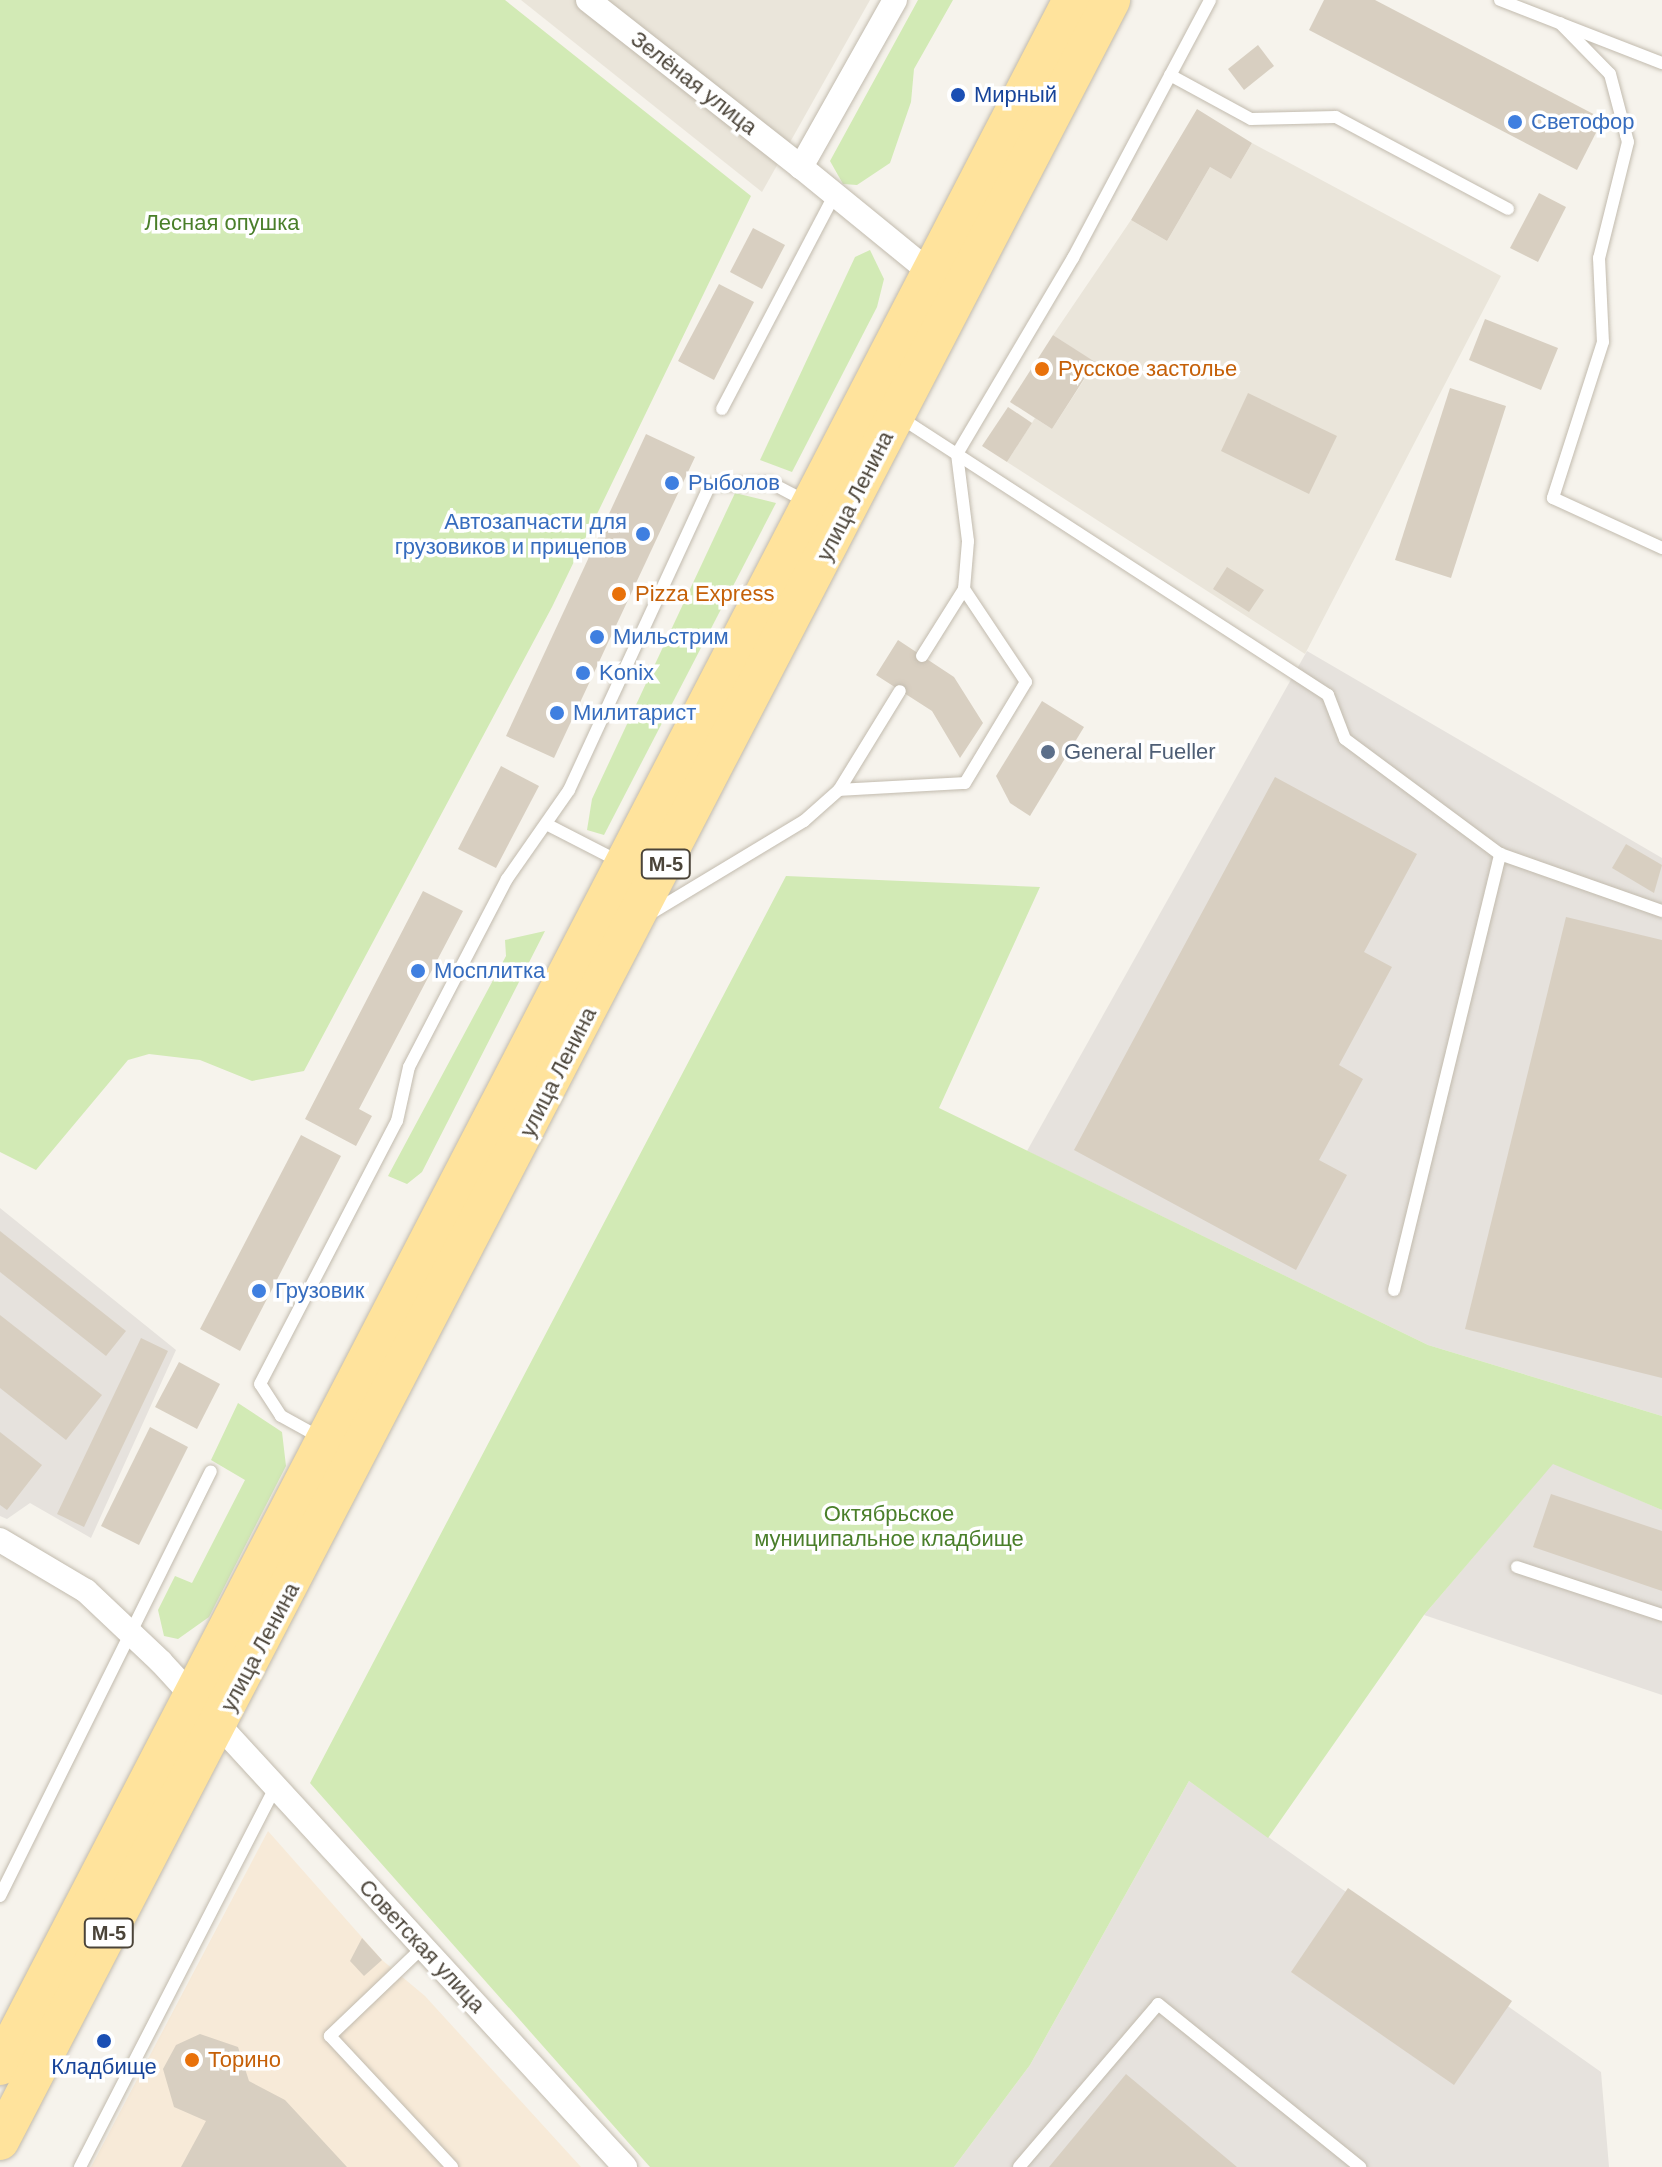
<!DOCTYPE html>
<meta charset="utf-8">
<style>
body{margin:0}
#map{position:relative;width:1662px;height:2167px;overflow:hidden;background:#f6f3ec;font-family:Arial,sans-serif}
div>[style]{position:absolute}
[style*='--x']{left:calc(var(--x)*1px);top:calc(var(--y)*1px);width:calc(var(--w)*1px);rotate:calc(var(--a)*1deg)}
.residential>*{inset:0;background:#eae5da}
.commercial>*{inset:0;background:#f7ead8}
.industrial>*{inset:0;background:#e6e2dd}
.green>*{inset:0;background:#d2eab5}
.building>*{inset:0;background:#d8cfc1}
.roads{filter:drop-shadow(0 0 2px #c2bbae) drop-shadow(0 0 2px #c2bbae)}
.lane>*{height:12px;margin:-6px;padding:0 6px;transform-origin:6px;border-radius:6px;background:#fff}
.street>*{height:24px;margin:-12px;padding:0 12px;transform-origin:12px;border-radius:12px;background:#fff}
.primary>*{height:38px;margin:-19px;padding:0 19px;transform-origin:19px;border-radius:19px;background:#ffe39c}
.dots>*{width:22px;height:22px;translate:-50% -50%;box-sizing:border-box;border:4px solid #fff;border-radius:50%}
span{translate:-50% -50%;white-space:nowrap;text-align:center;line-height:1.15;-webkit-text-stroke:7px #fff;paint-order:stroke}
.shield-label span{padding:2px 6px;background:#fff;border:2px solid;border-radius:6px;-webkit-text-stroke-width:0}
.shield-label{font-size:20px;color:#4b4439;font-weight:700}
.street-label{font-size:22px;color:#4b4439}
.transit-label{font-size:22px;color:#164399}
.left{translate:0 -50%;text-align:left}
.shop-label{font-size:22px;color:#366cbe}
.right{translate:-100% -50%;text-align:right}
.park-label{font-size:22px;color:#4a7f2a}
.food-label{font-size:22px;color:#c56008}
.service-label{font-size:22px;color:#4e5e75}
</style>
<div id="map">
<div class="residential">
<i style="clip-path:polygon(521px 0,870px 0,762px 192px)"></i>
<i style="clip-path:polygon(1252px 143px,1501px 276px,1305px 654px,1007px 462px,1035px 418px,1052px 429px,1095px 363px,1053px 335px,1131px 220px,1167px 241px,1210px 167px,1231px 179px)"></i>
</div>
<div class="commercial">
<i style="clip-path:polygon(268px 1831px,382px 1960px,425px 1996px,581px 2167px,91px 2167px)"></i>
</div>
<div class="industrial">
<i style="clip-path:polygon(1307px 651px,1662px 858px,1662px 1416px,1428px 1345px,1027px 1151px)"></i>
<i style="clip-path:polygon(0 1208px,176px 1350px,91px 1538px,30px 1503px,7px 1519px,0 1516px)"></i>
<i style="clip-path:polygon(1553px 1463px,1662px 1510px,1662px 1695px,1424px 1615px)"></i>
<i style="clip-path:polygon(1189px 1781px,1601px 2072px,1609px 2167px,954px 2167px,1030px 2065px)"></i>
</div>
<div class="green">
<i style="clip-path:polygon(0 0,505px 0,751px 196px,552px 607px,304px 1071px,252px 1081px,200px 1060px,149px 1054px,128px 1060px,36px 1170px,0 1152px)"></i>
<i style="clip-path:polygon(918px 0,953px 0,914px 69px,911px 102px,890px 163px,857px 185px,843px 184px,830px 161px)"></i>
<i style="clip-path:polygon(870px 250px,884px 279px,877px 307px,792px 472px,760px 460px,855px 257px)"></i>
<i style="clip-path:polygon(735px 493px,776px 503px,604px 835px,587px 830px,592px 799px)"></i>
<i style="clip-path:polygon(786px 876px,1040px 887px,939px 1108px,1428px 1345px,1662px 1416px,1662px 1510px,1553px 1464px,1424px 1615px,1268px 1838px,1189px 1781px,1030px 2065px,954px 2167px,650px 2167px,310px 1783px)"></i>
<i style="clip-path:polygon(545px 931px,422px 1172px,407px 1184px,388px 1176px,506px 956px,505px 940px)"></i>
<i style="clip-path:polygon(238px 1403px,282px 1432px,286px 1466px,209px 1617px,178px 1639px,164px 1636px,158px 1610px,175px 1576px,192px 1583px,245px 1480px,211px 1460px)"></i>
</div>
<div class="building">
<i style="clip-path:polygon(1324px 0,1375px 0,1603px 119px,1577px 170px,1309px 30px)"></i>
<i style="clip-path:polygon(1258px 45px,1274px 66px,1244px 90px,1228px 69px)"></i>
<i style="clip-path:polygon(1197px 109px,1252px 143px,1231px 179px,1210px 167px,1167px 241px,1131px 220px)"></i>
<i style="clip-path:polygon(1539px 193px,1566px 207px,1538px 262px,1510px 248px)"></i>
<i style="clip-path:polygon(753px 228px,785px 245px,762px 289px,730px 272px)"></i>
<i style="clip-path:polygon(719px 284px,754px 302px,714px 380px,678px 361px)"></i>
<i style="clip-path:polygon(1485px 319px,1558px 348px,1541px 390px,1469px 360px)"></i>
<i style="clip-path:polygon(1053px 335px,1095px 362px,1052px 429px,1010px 402px)"></i>
<i style="clip-path:polygon(1450px 388px,1506px 406px,1451px 578px,1395px 560px)"></i>
<i style="clip-path:polygon(1248px 393px,1337px 436px,1309px 494px,1221px 451px)"></i>
<i style="clip-path:polygon(1008px 407px,1032px 423px,1007px 462px,982px 446px)"></i>
<i style="clip-path:polygon(646px 434px,695px 457px,554px 758px,506px 736px)"></i>
<i style="clip-path:polygon(1227px 567px,1264px 590px,1249px 612px,1213px 589px)"></i>
<i style="clip-path:polygon(898px 640px,954px 677px,983px 723px,960px 758px,932px 711px,876px 675px)"></i>
<i style="clip-path:polygon(1042px 701px,1084px 727px,1030px 816px,1010px 803px,996px 776px)"></i>
<i style="clip-path:polygon(501px 766px,539px 786px,496px 868px,458px 849px)"></i>
<i style="clip-path:polygon(1275px 777px,1417px 854px,1364px 952px,1392px 967px,1339px 1065px,1363px 1079px,1319px 1160px,1347px 1175px,1296px 1270px,1074px 1150px)"></i>
<i style="clip-path:polygon(1626px 844px,1662px 865px,1654px 893px,1612px 868px)"></i>
<i style="clip-path:polygon(423px 891px,463px 911px,359px 1109px,372px 1116px,356px 1146px,305px 1119px)"></i>
<i style="clip-path:polygon(1566px 917px,1662px 940px,1662px 1378px,1465px 1329px)"></i>
<i style="clip-path:polygon(301px 1135px,341px 1156px,240px 1351px,200px 1329px)"></i>
<i style="clip-path:polygon(0 1231px,126px 1331px,106px 1356px,0 1272px)"></i>
<i style="clip-path:polygon(0 1315px,102px 1395px,66px 1440px,0 1388px)"></i>
<i style="clip-path:polygon(141px 1338px,168px 1351px,84px 1527px,57px 1514px)"></i>
<i style="clip-path:polygon(179px 1362px,220px 1384px,197px 1429px,155px 1407px)"></i>
<i style="clip-path:polygon(150px 1427px,188px 1447px,139px 1545px,101px 1526px)"></i>
<i style="clip-path:polygon(0 1432px,42px 1465px,7px 1510px,0 1505px)"></i>
<i style="clip-path:polygon(1551px 1494px,1662px 1531px,1662px 1591px,1533px 1547px)"></i>
<i style="clip-path:polygon(1348px 1888px,1512px 2001px,1454px 2085px,1291px 1972px)"></i>
<i style="clip-path:polygon(362px 1938px,382px 1960px,364px 1976px,350px 1961px)"></i>
<i style="clip-path:polygon(200px 2034px,238px 2047px,249px 2081px,285px 2100px,347px 2167px,181px 2167px,206px 2121px,174px 2107px,163px 2069px,176px 2045px)"></i>
<i style="clip-path:polygon(1126px 2074px,1237px 2167px,1049px 2167px)"></i>
</div>
<div class="roads">
<div class="lane">
<i style="--x:1500;--y:0;--w:174;--a:21.3"></i>
<i style="--x:1560;--y:23;--w:71;--a:45.6"></i>
<i style="--x:1610;--y:74;--w:70;--a:75.2"></i>
<i style="--x:1628;--y:142;--w:120;--a:104"></i>
<i style="--x:1599;--y:258;--w:84;--a:87.3"></i>
<i style="--x:1603;--y:342;--w:164;--a:107.8"></i>
<i style="--x:1553;--y:498;--w:120;--a:24.6"></i>
<i style="--x:1170;--y:75;--w:92;--a:28.5"></i>
<i style="--x:1251;--y:119;--w:85;--a:-1.3"></i>
<i style="--x:1336;--y:117;--w:195;--a:28.1"></i>
<i style="--x:722;--y:409;--w:243;--a:-62.3"></i>
<i style="--x:901;--y:418;--w:509;--a:32.97"></i>
<i style="--x:1328;--y:695;--w:47;--a:68.9"></i>
<i style="--x:1345;--y:739;--w:193;--a:36.6"></i>
<i style="--x:1500;--y:854;--w:172;--a:19.4"></i>
<i style="--x:922;--y:656;--w:79;--a:-57.9"></i>
<i style="--x:964;--y:589;--w:48;--a:-85.2"></i>
<i style="--x:968;--y:541;--w:88;--a:-97.2"></i>
<i style="--x:957;--y:454;--w:228;--a:-59.4"></i>
<i style="--x:1073;--y:258;--w:292;--a:-62"></i>
<i style="--x:839;--y:790;--w:126;--a:-3.2"></i>
<i style="--x:965;--y:783;--w:118;--a:-58.9"></i>
<i style="--x:1026;--y:682;--w:112;--a:-123.7"></i>
<i style="--x:550;--y:826;--w:81;--a:27.2"></i>
<i style="--x:648;--y:915;--w:182;--a:-31.1"></i>
<i style="--x:804;--y:821;--w:47;--a:-41.5"></i>
<i style="--x:839;--y:790;--w:116;--a:-58.4"></i>
<i style="--x:1394;--y:1290;--w:449;--a:-76.3"></i>
<i style="--x:321;--y:1438;--w:46;--a:-151.2"></i>
<i style="--x:281;--y:1416;--w:38;--a:-123"></i>
<i style="--x:260;--y:1384;--w:297;--a:-62.5"></i>
<i style="--x:397;--y:1121;--w:55;--a:-77.5"></i>
<i style="--x:409;--y:1067;--w:212;--a:-62.5"></i>
<i style="--x:507;--y:879;--w:108;--a:-55.1"></i>
<i style="--x:569;--y:790;--w:336;--a:-65.2"></i>
<i style="--x:710;--y:485;--w:61;--a:-1.9"></i>
<i style="--x:771;--y:483;--w:41;--a:27.8"></i>
<i style="--x:1517;--y:1567;--w:153;--a:18.3"></i>
<i style="--x:0;--y:1896;--w:474;--a:-63.6"></i>
<i style="--x:423;--y:1947;--w:129;--a:136.3"></i>
<i style="--x:330;--y:2036;--w:179;--a:47"></i>
<i style="--x:80;--y:2167;--w:424;--a:-62.8"></i>
<i style="--x:1019;--y:2167;--w:214;--a:-49.5"></i>
<i style="--x:1158;--y:2004;--w:260;--a:38.9"></i>
</div>
<div class="street">
<i style="--x:588;--y:0;--w:271;--a:38.1"></i>
<i style="--x:895;--y:0;--w:192;--a:119.4"></i>
<i style="--x:801;--y:167;--w:168;--a:39.2"></i>
<i style="--x:0;--y:1540;--w:100;--a:30.7"></i>
<i style="--x:86;--y:1591;--w:103;--a:43.4"></i>
<i style="--x:161;--y:1662;--w:686;--a:47.42"></i>
</div>
<div class="primary">
<i style="--x:0;--y:2066;--w:2328;--a:-62.58"></i>
<i style="--x:0;--y:2141;--w:2412;--a:-62.57"></i>
</div>
</div>
<div class="dots">
<i style="left:958px;top:95px;background:#1a4fb4"></i>
<i style="left:1515px;top:122px;background:#3f7fe0"></i>
<i style="left:1042px;top:369px;background:#e8710a"></i>
<i style="left:672px;top:483px;background:#3f7fe0"></i>
<i style="left:643px;top:534px;background:#3f7fe0"></i>
<i style="left:619px;top:594px;background:#e8710a"></i>
<i style="left:597px;top:637px;background:#3f7fe0"></i>
<i style="left:583px;top:673px;background:#3f7fe0"></i>
<i style="left:557px;top:713px;background:#3f7fe0"></i>
<i style="left:1048px;top:752px;background:#5c6f8a"></i>
<i style="left:418px;top:971px;background:#3f7fe0"></i>
<i style="left:259px;top:1291px;background:#3f7fe0"></i>
<i style="left:104px;top:2041px;background:#1a4fb4"></i>
<i style="left:192px;top:2060px;background:#e8710a"></i>
</div>
<div class="shield-label">
<span style="left:666px;top:864px">М-5</span>
<span style="left:109px;top:1933px">М-5</span>
</div>
<div class="street-label">
<span style="left:694px;top:83px;rotate:38deg">Зелёная улица</span>
<span style="left:855px;top:496px;rotate:-63deg">улица Ленина</span>
<span style="left:558px;top:1072px;rotate:-63deg">улица Ленина</span>
<span style="left:260px;top:1647px;rotate:-62deg">улица Ленина</span>
<span style="left:422px;top:1946px;rotate:47deg">Советская улица</span>
</div>
<div class="transit-label">
<span class="left" style="left:974px;top:95px">Мирный</span>
<span style="left:104px;top:2067px">Кладбище</span>
</div>
<div class="shop-label">
<span class="left" style="left:1531px;top:122px">Светофор</span>
<span class="left" style="left:688px;top:483px">Рыболов</span>
<span class="right" style="left:627px;top:534px">Автозапчасти для<br>грузовиков и прицепов</span>
<span class="left" style="left:613px;top:637px">Мильстрим</span>
<span class="left" style="left:599px;top:673px">Konix</span>
<span class="left" style="left:573px;top:713px">Милитарист</span>
<span class="left" style="left:434px;top:971px">Мосплитка</span>
<span class="left" style="left:275px;top:1291px">Грузовик</span>
</div>
<div class="park-label">
<span style="left:222px;top:223px">Лесная опушка</span>
<span style="left:889px;top:1526px">Октябрьское<br>муниципальное кладбище</span>
</div>
<div class="food-label">
<span class="left" style="left:1058px;top:369px">Русское застолье</span>
<span class="left" style="left:635px;top:594px">Pizza Express</span>
<span class="left" style="left:208px;top:2060px">Торино</span>
</div>
<div class="service-label">
<span class="left" style="left:1064px;top:752px">General Fueller</span>
</div>
</div>
